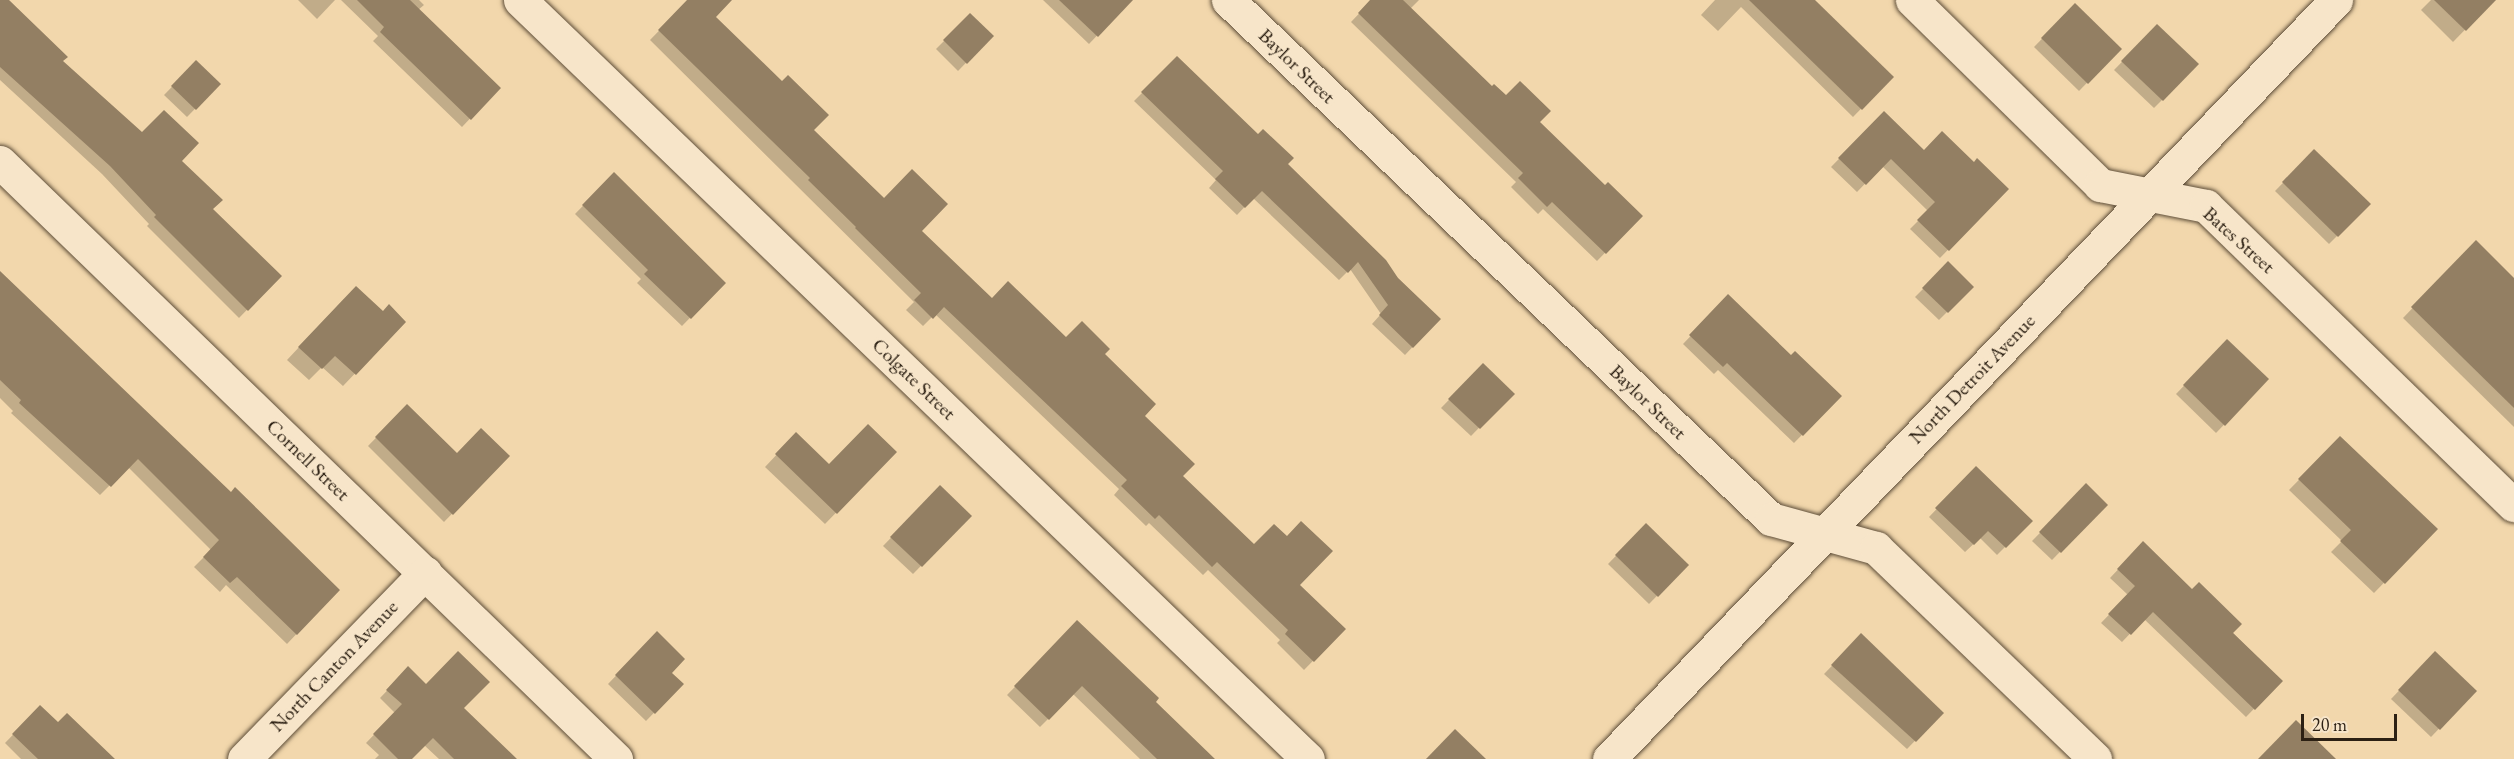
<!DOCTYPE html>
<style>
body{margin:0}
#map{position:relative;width:2514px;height:759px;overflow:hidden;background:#f2d7ac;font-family:"EB Garamond",serif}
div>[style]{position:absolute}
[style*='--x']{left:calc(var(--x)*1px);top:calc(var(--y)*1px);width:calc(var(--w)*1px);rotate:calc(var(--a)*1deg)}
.shadow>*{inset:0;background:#0003}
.building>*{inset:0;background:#937f63}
.roads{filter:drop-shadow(0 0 2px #5e4e39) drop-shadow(0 0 2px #5e4e39)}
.street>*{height:33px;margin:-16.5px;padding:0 16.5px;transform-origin:16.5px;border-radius:16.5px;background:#f7e5c9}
.secondary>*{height:33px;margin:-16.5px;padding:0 16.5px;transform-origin:16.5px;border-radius:16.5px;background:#f7e5c9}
span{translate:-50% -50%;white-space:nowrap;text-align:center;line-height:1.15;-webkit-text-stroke:6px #f7e5c9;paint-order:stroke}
.street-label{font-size:20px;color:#2c2013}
.scale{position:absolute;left:2301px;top:714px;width:96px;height:27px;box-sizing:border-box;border:3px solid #2c2013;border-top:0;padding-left:8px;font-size:18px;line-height:21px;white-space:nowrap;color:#2c2013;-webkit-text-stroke:4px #f7e5c9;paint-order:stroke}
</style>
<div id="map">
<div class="shadow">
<i style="clip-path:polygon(0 0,7px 0,61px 61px,142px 134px,180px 161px,211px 209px,280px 276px,239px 318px,147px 226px,149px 224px,102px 174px,0 80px)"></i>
<i style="clip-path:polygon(298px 0,335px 0,317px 19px)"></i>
<i style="clip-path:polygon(341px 0,419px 0,424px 5px,418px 10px,499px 88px,462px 127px,373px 41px,378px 36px)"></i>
<i style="clip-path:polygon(689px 0,717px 0,714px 17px,812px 130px,992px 300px,1066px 339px,1102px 354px,1181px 476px,1344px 629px,1304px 670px,1277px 643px,1280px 640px,1208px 570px,1203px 575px,1149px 523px,1146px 526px,1114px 495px,1119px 489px,935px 314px,923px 326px,906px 310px,914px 302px,650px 40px)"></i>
<i style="clip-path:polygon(1043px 0,1117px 0,1124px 7px,1089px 44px)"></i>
<i style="clip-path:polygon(1372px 0,1419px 0,1410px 9px,1492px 88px,1538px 122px,1605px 187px,1641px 216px,1597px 261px,1543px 209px,1538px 214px,1511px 187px,1516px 182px,1351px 22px)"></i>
<i style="clip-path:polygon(1715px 0,1813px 0,1892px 77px,1853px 117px,1741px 7px,1718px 31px,1701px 15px)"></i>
<i style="clip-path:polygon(2431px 0,2494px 0,2453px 42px,2421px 10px)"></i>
<i style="clip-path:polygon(2075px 5px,2120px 49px,2079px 91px,2034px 47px)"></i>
<i style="clip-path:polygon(970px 15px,992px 36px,958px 71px,936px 49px)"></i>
<i style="clip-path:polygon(2157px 26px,2197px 65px,2154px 108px,2114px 70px)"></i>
<i style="clip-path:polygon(1177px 58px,1439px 319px,1405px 355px,1372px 324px,1381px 314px,1350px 269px,1339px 280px,1253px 198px,1237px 215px,1209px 188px,1216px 180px,1134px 101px)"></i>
<i style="clip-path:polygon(196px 62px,219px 84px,187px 117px,164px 95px)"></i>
<i style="clip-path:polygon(1884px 113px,1923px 152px,1973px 164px,2007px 189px,1940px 258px,1910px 229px,1928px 211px,1882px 166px,1857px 192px,1831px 167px)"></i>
<i style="clip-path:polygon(2314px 151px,2369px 204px,2329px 244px,2275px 191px)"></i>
<i style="clip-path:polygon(614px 174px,724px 283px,682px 326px,637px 283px,641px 279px,575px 214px)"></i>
<i style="clip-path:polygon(2476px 242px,2514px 280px,2514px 427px,2403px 318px)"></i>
<i style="clip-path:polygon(1948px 264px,1972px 287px,1939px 320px,1915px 297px)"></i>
<i style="clip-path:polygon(0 272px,231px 494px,338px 590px,287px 644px,226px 585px,220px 592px,194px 567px,211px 550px,128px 467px,100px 495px,11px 413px,13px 411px,0 398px)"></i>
<i style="clip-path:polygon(1728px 297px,1791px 357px,1840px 396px,1794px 443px,1718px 370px,1714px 374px,1683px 344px)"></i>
<i style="clip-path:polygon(344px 299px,404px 322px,343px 386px,322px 367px,309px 380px,287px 360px)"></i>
<i style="clip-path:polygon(2227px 341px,2267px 380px,2216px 433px,2176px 394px)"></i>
<i style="clip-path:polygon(1483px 365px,1512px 394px,1471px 436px,1441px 408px)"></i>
<i style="clip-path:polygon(407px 406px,457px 455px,508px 456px,444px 522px,368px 446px)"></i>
<i style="clip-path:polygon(796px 434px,829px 466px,895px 452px,825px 524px,765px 467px)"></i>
<i style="clip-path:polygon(2340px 438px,2436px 529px,2374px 593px,2331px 552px,2342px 541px,2289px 490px)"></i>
<i style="clip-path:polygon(1976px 468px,2031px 521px,1997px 555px,1980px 538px,1965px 552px,1929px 517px)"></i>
<i style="clip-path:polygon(2086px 486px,2106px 505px,2052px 560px,2032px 541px)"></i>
<i style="clip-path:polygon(940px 487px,970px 516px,913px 574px,883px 546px)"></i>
<i style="clip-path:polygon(1646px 525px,1687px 565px,1649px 604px,1608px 564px)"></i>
<i style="clip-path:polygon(2143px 543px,2281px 681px,2246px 717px,2144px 619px,2122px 642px,2101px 623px,2128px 595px,2110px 578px)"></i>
<i style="clip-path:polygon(1077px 623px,1154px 702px,1208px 759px,1140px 759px,1073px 694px,1040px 727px,1007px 695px)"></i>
<i style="clip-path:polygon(657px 633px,670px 673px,682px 684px,646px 721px,608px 684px)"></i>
<i style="clip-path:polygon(1861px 636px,1942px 713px,1907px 749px,1824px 674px)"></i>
<i style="clip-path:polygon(2435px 653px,2475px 691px,2431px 737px,2391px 699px)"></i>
<i style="clip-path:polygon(408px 669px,426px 686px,462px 708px,512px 759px,439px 759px,424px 745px,410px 759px,375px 759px,379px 755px,366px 743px,395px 713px,380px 698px)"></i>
<i style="clip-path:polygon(40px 707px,57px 724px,109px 759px,21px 759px,5px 743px)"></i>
</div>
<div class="building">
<i style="clip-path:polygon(0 0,9px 0,68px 57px,63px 61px,142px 132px,164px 110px,199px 143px,182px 161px,223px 200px,213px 209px,282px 276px,248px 311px,154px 217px,156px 215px,110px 166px,0 67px)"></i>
<i style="clip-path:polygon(357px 0,410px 0,501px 88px,471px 120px,380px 32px,384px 27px)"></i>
<i style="clip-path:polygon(687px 0,732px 0,716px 17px,782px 81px,788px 75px,829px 115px,814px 130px,884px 198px,912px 169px,948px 204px,922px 231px,992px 298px,1008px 281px,1066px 337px,1082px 321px,1110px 349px,1105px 354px,1156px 404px,1145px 416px,1195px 464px,1183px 476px,1254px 544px,1274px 524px,1287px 536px,1301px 521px,1333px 551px,1300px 585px,1346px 629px,1314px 662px,1285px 634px,1288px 630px,1217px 562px,1212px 567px,1159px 515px,1155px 519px,1121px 486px,1127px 480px,944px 307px,933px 319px,914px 300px,921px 293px,855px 228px,856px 227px,808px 180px,810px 178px,658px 30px)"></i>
<i style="clip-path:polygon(1059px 0,1133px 0,1098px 37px)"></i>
<i style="clip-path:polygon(1370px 0,1403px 0,1492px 86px,1494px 84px,1506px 95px,1520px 81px,1551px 111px,1540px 122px,1605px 185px,1608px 182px,1643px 216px,1606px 254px,1552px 202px,1547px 207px,1518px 178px,1523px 173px,1358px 13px)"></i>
<i style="clip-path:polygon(1749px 0,1815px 0,1894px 77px,1862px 110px)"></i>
<i style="clip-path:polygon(2434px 0,2496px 0,2466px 31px)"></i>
<i style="clip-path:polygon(2075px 3px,2122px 49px,2088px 84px,2041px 38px)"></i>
<i style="clip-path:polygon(970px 13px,994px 36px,967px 64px,943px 40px)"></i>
<i style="clip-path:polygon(2157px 24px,2199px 64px,2163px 101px,2121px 61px)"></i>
<i style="clip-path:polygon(1177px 56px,1258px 134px,1263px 129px,1294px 158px,1288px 164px,1386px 260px,1398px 278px,1441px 319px,1413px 348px,1379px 315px,1388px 305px,1358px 262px,1348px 273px,1262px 191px,1245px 208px,1215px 179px,1223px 171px,1141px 92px)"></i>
<i style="clip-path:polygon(196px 60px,221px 84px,196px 110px,171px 86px)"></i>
<i style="clip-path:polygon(1884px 111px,1924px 150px,1942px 131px,1974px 162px,1977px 158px,2009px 189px,1949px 251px,1917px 220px,1935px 202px,1891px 159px,1866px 185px,1838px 158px)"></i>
<i style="clip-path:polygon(2314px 149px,2371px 204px,2338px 237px,2282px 182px)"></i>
<i style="clip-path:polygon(614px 172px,726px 283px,691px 319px,644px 274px,648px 270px,582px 205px)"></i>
<i style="clip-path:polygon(2476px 240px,2514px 278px,2514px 408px,2411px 307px)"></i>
<i style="clip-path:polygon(1948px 261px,1974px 287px,1948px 313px,1922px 288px)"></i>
<i style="clip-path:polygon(0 271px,231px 492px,235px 487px,340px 590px,297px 635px,237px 577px,230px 583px,203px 557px,219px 540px,138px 459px,111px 487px,19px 403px,21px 400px,0 380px)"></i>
<i style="clip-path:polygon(356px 286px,383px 311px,389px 304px,406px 322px,356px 375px,335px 356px,322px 369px,298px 347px)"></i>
<i style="clip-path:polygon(1728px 294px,1791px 355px,1795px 351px,1842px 396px,1803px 436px,1727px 363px,1723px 367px,1689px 335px)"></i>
<i style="clip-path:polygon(2227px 339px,2269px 379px,2225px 426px,2183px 385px)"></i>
<i style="clip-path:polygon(1483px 363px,1515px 394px,1480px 429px,1448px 399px)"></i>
<i style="clip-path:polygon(407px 404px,457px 453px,481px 428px,510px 456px,453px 515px,375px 437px)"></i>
<i style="clip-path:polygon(868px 424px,897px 452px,837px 514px,775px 454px,796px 432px,829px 464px)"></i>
<i style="clip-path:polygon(2340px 436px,2438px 529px,2385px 584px,2340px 541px,2351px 530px,2298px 479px)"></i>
<i style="clip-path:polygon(1976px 466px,2033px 521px,2006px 548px,1988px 531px,1974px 545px,1935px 508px)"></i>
<i style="clip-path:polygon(2086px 483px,2108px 505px,2061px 553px,2039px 532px)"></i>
<i style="clip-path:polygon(940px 485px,972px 516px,922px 567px,890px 537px)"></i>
<i style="clip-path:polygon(1646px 523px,1689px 565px,1658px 597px,1615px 555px)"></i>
<i style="clip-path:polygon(2143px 541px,2192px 589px,2199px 582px,2242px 624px,2233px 633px,2283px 681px,2255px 710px,2153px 612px,2131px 635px,2108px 614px,2135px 586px,2117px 569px)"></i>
<i style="clip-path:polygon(1077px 620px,1159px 698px,1156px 702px,1215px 759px,1157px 759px,1082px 686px,1049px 720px,1014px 686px)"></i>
<i style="clip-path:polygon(657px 631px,685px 659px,672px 673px,684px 684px,655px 714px,615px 675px)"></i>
<i style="clip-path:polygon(1861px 633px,1944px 713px,1916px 742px,1831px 665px)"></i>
<i style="clip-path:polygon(458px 651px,490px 682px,464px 708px,517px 759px,454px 759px,433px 738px,412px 759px,398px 759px,373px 734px,402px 704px,386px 690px,408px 666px,426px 684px)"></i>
<i style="clip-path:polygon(2435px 651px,2477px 691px,2440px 730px,2398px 690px)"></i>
<i style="clip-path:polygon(40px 705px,58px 722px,67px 713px,115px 759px,38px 759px,12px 734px)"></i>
<i style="clip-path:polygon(2296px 720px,2336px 759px,2258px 759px)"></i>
<i style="clip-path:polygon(1455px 729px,1486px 759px,1426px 759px)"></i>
</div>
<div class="roads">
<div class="street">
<i style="--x:520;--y:0;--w:1094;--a:43.93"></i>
<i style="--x:1228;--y:0;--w:751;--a:43.71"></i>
<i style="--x:1771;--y:519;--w:109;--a:15.4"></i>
<i style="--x:1876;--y:548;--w:304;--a:43.9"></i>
<i style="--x:1912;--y:0;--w:264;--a:44.5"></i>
<i style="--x:2100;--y:185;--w:108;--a:11.2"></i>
<i style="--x:2206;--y:206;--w:429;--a:44.2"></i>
<i style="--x:0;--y:162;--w:858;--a:44.1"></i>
<i style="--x:244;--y:759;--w:260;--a:-45.8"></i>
</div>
<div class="secondary">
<i style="--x:1609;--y:759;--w:1051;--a:-46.23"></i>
</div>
</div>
<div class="street-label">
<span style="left:1297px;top:66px;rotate:44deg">Baylor Street</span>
<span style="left:2239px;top:240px;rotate:42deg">Bates Street</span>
<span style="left:914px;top:379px;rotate:44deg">Colgate Street</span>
<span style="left:1972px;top:379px;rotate:-46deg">North Detroit Avenue</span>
<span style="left:1648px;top:402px;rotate:44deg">Baylor Street</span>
<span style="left:308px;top:460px;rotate:44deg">Cornell Street</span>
<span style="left:334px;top:666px;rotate:-46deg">North Canton Avenue</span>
</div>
<div class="scale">20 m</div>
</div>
